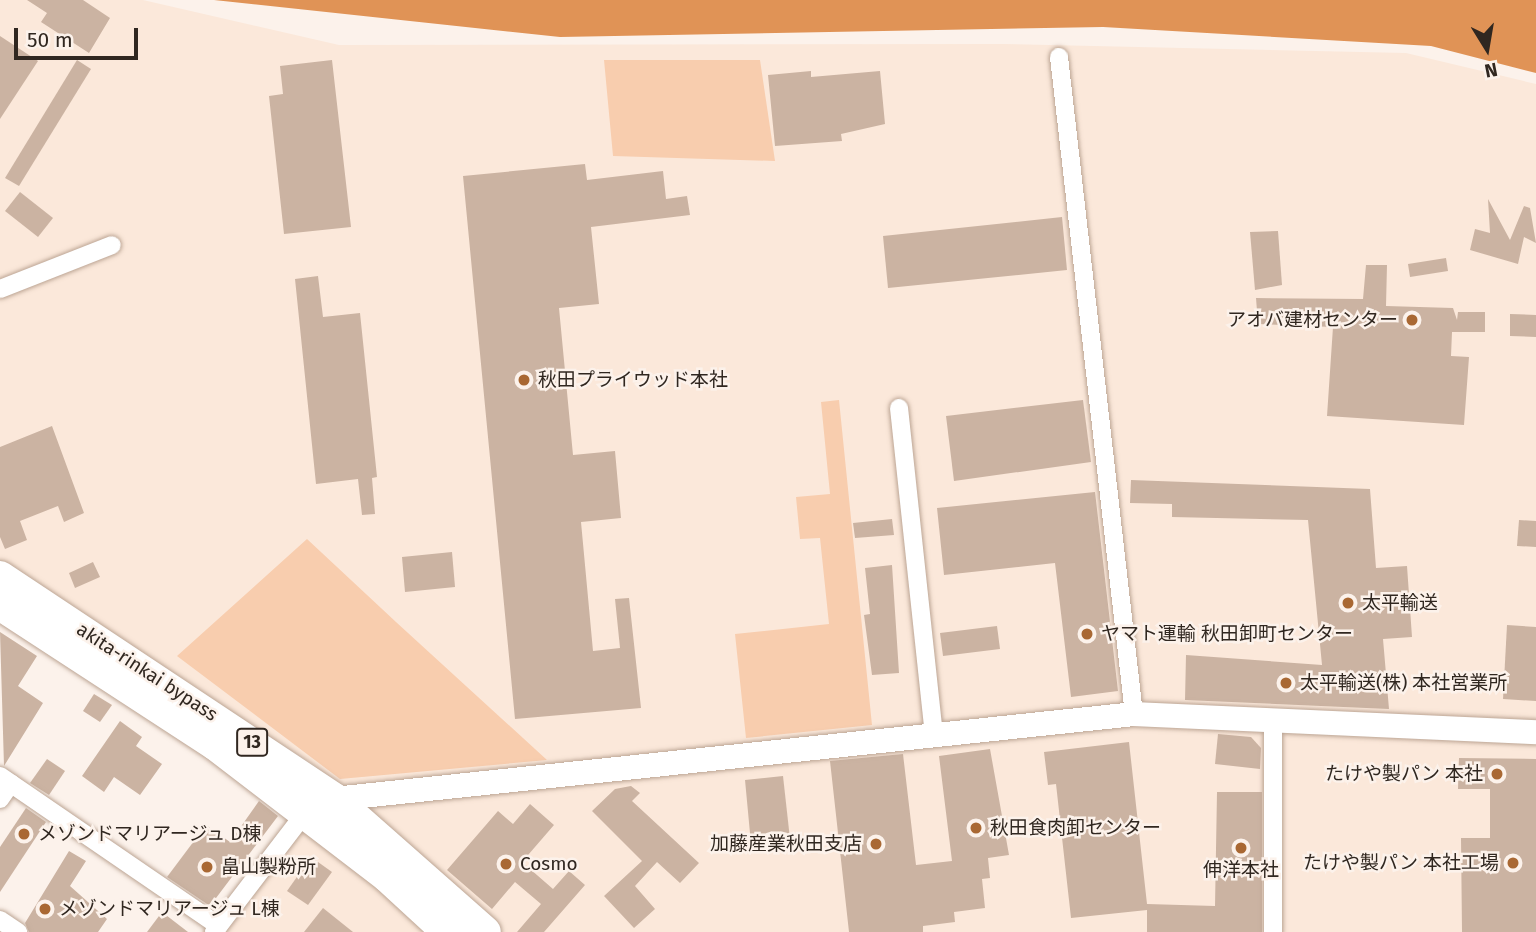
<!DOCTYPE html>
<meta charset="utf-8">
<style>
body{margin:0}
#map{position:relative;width:1536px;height:932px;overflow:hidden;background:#fcf2eb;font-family:"Fira Sans","Noto Sans JP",sans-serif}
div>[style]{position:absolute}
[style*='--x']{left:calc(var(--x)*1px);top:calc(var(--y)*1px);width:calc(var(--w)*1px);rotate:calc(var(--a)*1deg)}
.built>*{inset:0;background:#fbe8da}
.green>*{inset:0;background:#f8cdae}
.water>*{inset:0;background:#e09356}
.building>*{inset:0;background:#cbb3a2}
.roads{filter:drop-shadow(0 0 2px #bca594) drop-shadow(0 0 2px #bca594)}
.street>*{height:18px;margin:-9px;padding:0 9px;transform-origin:9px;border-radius:9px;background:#fff}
.secondary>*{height:24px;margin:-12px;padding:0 12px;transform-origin:12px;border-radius:12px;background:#fff}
.highway>*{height:32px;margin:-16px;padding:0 16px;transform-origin:16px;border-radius:16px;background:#fff}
.dots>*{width:19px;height:19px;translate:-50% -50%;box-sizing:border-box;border:4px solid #fcf2eb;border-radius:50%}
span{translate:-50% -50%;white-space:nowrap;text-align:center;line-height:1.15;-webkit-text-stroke:5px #fcf2eb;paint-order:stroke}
.shield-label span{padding:2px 5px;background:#fcf2eb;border:2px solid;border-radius:5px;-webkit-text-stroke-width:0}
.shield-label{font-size:18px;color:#302720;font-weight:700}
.poi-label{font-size:19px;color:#302720}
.right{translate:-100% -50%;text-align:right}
.left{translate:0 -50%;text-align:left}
.street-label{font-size:19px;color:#302720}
.north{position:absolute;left:1452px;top:14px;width:70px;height:70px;-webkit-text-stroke:5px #fcf2eb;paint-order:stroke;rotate:169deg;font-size:19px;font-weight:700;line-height:28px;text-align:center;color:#302720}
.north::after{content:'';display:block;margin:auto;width:24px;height:32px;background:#302720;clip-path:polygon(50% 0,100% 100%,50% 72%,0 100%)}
.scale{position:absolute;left:14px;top:28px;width:124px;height:32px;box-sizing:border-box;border:4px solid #302720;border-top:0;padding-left:9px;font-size:21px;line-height:24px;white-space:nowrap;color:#302720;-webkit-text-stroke:5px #fcf2eb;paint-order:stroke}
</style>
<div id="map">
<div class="built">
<i style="clip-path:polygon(0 0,143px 0,339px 45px,1003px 44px,1406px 53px,1536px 84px,1536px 932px,202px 932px,328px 783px,314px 765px,0 567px)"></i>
</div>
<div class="green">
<i style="clip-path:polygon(604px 60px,760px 60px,775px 161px,613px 156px)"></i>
<i style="clip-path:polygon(839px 400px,872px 725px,746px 738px,735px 634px,829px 624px,820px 538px,800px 539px,796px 497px,830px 494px,821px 402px)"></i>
<i style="clip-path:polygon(307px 539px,396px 622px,547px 760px,340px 779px,177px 656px)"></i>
</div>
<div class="water">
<i style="clip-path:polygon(214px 0,1536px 0,1536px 73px,1431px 46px,1103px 27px,560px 37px)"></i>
</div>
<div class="building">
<i style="clip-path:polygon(27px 0,83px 0,110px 18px,89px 53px,41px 22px,47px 13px)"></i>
<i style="clip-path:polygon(0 36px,38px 61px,0 119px)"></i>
<i style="clip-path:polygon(77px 60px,91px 69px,19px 186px,5px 178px)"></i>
<i style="clip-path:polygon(332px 60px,351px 227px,284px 234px,269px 96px,283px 94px,280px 66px)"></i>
<i style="clip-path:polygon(811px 71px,811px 77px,880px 71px,885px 124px,841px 134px,842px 141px,775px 146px,768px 75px)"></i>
<i style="clip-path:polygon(585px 164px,587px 180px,663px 171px,666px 199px,687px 196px,690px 215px,591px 227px,599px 304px,559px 308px,573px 455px,615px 451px,621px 518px,581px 522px,593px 651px,620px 648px,615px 599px,629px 598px,641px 708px,515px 719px,463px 176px)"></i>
<i style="clip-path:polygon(20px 192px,53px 218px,38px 237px,5px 211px)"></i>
<i style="clip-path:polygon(1488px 199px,1510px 240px,1524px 206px,1530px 208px,1536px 243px,1524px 237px,1518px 264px,1470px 250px,1475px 229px,1490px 233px)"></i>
<i style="clip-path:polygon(1062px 217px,1067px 270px,888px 288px,883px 236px)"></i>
<i style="clip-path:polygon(1278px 231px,1282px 285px,1255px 290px,1250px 232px)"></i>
<i style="clip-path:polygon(1446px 258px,1448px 271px,1410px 277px,1408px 264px)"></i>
<i style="clip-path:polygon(1366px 265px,1387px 265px,1386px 306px,1453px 308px,1457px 320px,1458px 312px,1485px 312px,1485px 332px,1452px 332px,1451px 356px,1469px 357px,1464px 425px,1327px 416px,1333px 327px,1258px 324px,1256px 298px,1363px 299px)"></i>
<i style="clip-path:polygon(318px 276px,323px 317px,360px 313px,377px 477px,372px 478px,375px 514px,362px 515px,358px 479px,316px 484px,295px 279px)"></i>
<i style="clip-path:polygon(1510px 314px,1536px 315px,1536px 337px,1510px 336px)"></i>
<i style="clip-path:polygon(1083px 400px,1091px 462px,954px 481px,946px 416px)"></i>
<i style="clip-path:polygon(52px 426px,84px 513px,64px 522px,58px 506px,20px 521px,27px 540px,5px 549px,0 537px,0 447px)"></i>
<i style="clip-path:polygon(1131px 480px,1370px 489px,1376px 568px,1407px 566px,1412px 637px,1383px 639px,1389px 709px,1185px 700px,1186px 655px,1322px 665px,1308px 520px,1172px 517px,1172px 504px,1130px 503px)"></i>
<i style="clip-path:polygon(1095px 492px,1118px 691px,1071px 697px,1055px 563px,944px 575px,937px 508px)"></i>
<i style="clip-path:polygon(892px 519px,894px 535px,855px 538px,853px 523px)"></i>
<i style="clip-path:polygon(1519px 520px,1536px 521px,1536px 547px,1517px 546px)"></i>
<i style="clip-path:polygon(452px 552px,455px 587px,405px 592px,402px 557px)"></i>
<i style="clip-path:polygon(93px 562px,100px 577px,75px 588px,69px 573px)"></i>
<i style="clip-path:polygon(892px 565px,899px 673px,872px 675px,864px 615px,870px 614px,865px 568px)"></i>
<i style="clip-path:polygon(1507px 625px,1536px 627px,1536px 701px,1503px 699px)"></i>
<i style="clip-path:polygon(997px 626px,1000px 649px,943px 656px,940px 633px)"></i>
<i style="clip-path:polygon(0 632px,37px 656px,18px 686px,43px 703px,4px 766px)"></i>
<i style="clip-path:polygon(94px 694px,112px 705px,100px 722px,83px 711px)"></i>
<i style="clip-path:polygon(120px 721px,142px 737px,136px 746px,162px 764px,140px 795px,114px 777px,104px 792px,82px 776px)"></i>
<i style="clip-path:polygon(1218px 734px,1251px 737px,1261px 748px,1260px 769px,1215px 764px)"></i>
<i style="clip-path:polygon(1129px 742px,1147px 904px,1215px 906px,1217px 792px,1262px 792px,1262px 932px,1147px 932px,1147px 910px,1071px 918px,1056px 784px,1048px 785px,1044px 752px)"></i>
<i style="clip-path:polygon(990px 749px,1009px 855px,988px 858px,990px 878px,982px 879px,985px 908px,954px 912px,955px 922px,923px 926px,923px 932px,849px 932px,830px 761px,903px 754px,916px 865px,952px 861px,939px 756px)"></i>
<i style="clip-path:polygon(1459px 758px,1536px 759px,1536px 932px,1462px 932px,1461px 838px,1490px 838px,1490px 789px,1458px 789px)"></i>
<i style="clip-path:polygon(47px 759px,65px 771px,49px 795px,30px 783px)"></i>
<i style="clip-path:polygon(783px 776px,790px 839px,751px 844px,745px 780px)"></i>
<i style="clip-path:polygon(631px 786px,640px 793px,632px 801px,699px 863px,680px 883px,657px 862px,635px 886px,655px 909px,634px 928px,604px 896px,642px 861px,592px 811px,615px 789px)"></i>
<i style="clip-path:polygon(259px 801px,278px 816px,210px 906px,167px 877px,206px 825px,230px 842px)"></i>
<i style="clip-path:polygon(530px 804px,554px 825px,522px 862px,553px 889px,569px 871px,585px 885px,544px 932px,517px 932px,541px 904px,515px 882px,492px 909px,447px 870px,498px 811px,513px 824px)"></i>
<i style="clip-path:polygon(26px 808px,46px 822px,0 892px,0 847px)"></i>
<i style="clip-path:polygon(69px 851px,86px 861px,70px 886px,107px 919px,98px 932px,29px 932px,25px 923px)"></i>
<i style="clip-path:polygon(311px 857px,332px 872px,308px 905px,287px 891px)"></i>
<i style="clip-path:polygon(323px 908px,353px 932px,304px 932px)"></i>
<i style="clip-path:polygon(162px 912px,188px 932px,147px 932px)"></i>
</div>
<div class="roads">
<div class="street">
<i style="--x:1059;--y:57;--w:661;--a:83.49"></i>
<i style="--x:0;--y:289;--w:120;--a:-21.4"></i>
<i style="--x:899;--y:408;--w:331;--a:83.9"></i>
<i style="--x:0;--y:776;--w:265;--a:34.4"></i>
<i style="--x:0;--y:799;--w:19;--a:-55"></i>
<i style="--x:0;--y:920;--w:22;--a:34"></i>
<i style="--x:214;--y:932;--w:155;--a:-52.6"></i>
<i style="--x:1273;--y:932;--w:209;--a:-90"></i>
</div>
<div class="secondary">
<i style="--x:334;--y:799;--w:805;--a:-6.06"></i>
<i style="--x:1134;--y:714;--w:402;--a:2.6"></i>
</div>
<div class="highway">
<i style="--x:0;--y:577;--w:401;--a:33.6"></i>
<i style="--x:334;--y:799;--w:201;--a:41.4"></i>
<i style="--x:0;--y:604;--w:257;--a:33.1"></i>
<i style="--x:215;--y:744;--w:217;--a:37.5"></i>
<i style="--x:387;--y:876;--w:83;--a:42.6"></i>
</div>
</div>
<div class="dots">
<i style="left:1412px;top:320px;background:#a96833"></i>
<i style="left:524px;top:380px;background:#a96833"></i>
<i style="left:1348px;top:603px;background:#a96833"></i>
<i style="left:1087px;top:634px;background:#a96833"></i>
<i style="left:1286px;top:683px;background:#a96833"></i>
<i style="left:1497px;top:774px;background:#a96833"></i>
<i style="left:976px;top:828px;background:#a96833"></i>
<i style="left:24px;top:834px;background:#a96833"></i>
<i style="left:876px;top:844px;background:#a96833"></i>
<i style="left:1241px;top:848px;background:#a96833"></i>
<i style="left:1513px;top:863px;background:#a96833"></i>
<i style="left:506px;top:864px;background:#a96833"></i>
<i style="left:207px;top:867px;background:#a96833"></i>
<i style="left:45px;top:909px;background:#a96833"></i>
</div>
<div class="shield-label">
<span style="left:252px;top:742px">13</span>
</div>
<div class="poi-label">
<span class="right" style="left:1398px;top:320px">アオバ建材センター</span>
<span class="left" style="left:538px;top:380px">秋田プライウッド本社</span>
<span class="left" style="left:1362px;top:603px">太平輸送</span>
<span class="left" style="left:1101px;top:634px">ヤマト運輸 秋田卸町センター</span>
<span class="left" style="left:1300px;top:683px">太平輸送(株) 本社営業所</span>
<span class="right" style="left:1483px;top:774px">たけや製パン 本社</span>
<span class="left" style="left:990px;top:828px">秋田食肉卸センター</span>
<span class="left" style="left:38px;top:834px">メゾンドマリアージュ D棟</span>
<span class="right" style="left:862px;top:844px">加藤産業秋田支店</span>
<span class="right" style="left:1499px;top:863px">たけや製パン 本社工場</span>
<span class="left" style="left:520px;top:864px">Cosmo</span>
<span class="left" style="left:221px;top:867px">畠山製粉所</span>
<span style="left:1241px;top:870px">伸洋本社</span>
<span class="left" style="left:59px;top:909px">メゾンドマリアージュ L棟</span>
</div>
<div class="street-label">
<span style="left:147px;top:672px;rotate:33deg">akita-rinkai bypass</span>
</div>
<div class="north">N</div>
<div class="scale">50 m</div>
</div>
